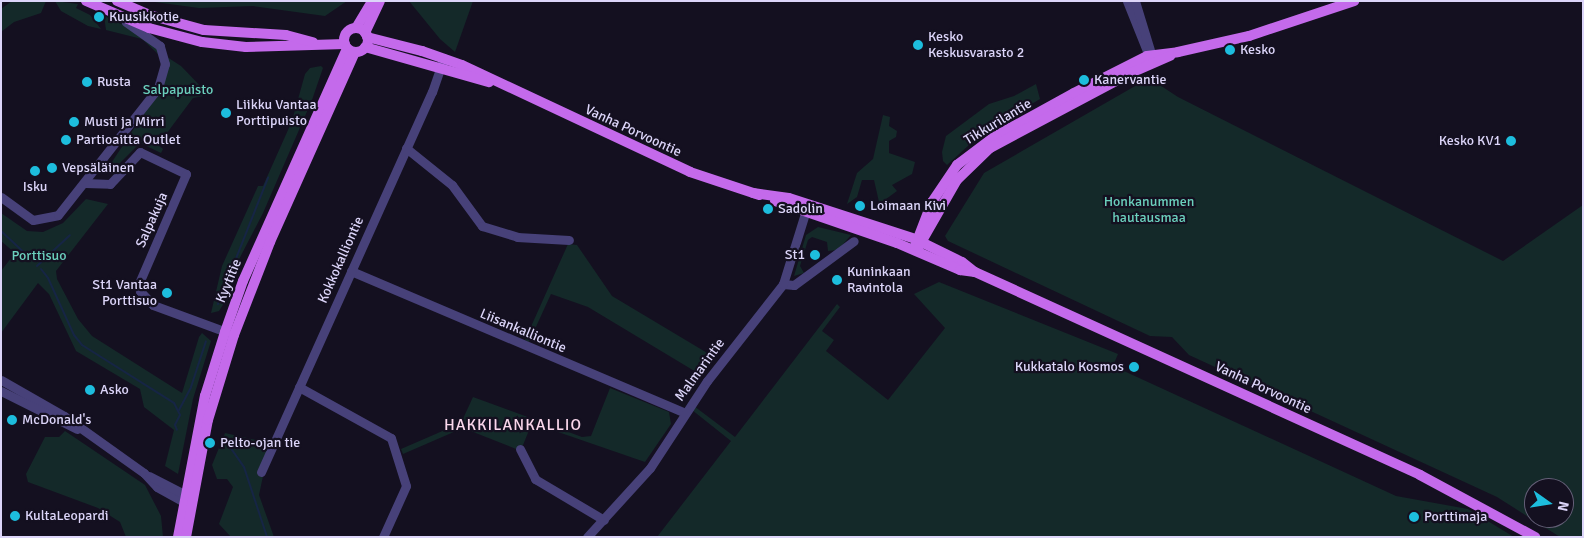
<!DOCTYPE html>
<meta charset="utf-8">
<style>
body{margin:0}
#map{position:relative;width:1584px;height:538px;overflow:hidden;background:#141020;font-family:Signika,sans-serif}
div>[style]{position:absolute}
[style*='--x']{left:calc(var(--x)*1px);top:calc(var(--y)*1px);width:calc(var(--w)*1px);rotate:calc(var(--a)*1deg)}
.green>*{inset:0;background:#142929}
.stream>*{height:2px;margin:-1px;padding:0 1px;transform-origin:1px;border-radius:1px;background:#162545}
.minor>*{height:9px;margin:-4.5px;padding:0 4.5px;transform-origin:4.5px;border-radius:4.5px;background:#474179}
.major>*{height:10px;margin:-5px;padding:0 5px;transform-origin:5px;border-radius:5px;background:#c46aeb}
.major>.ring{margin:-5px;padding:0;box-sizing:content-box;background:none;border:10px solid #c46aeb;border-radius:50%}
.dots>*{width:14px;height:14px;translate:-50% -50%;box-sizing:border-box;border:2px solid #141020;border-radius:50%}
span{translate:-50% -50%;white-space:nowrap;text-align:center;line-height:1.15;-webkit-text-stroke:4.5px #141020;paint-order:stroke}
.poi-label{font-size:14px;color:#dcd5f9}
.left{translate:0 -50%;text-align:left}
.right{translate:-100% -50%;text-align:right}
.park-label{font-size:14px;color:#6bd0bd}
.street-label{font-size:14px;color:#dcd5f9}
.quarter-label{font-size:16px;color:#fad7eb;letter-spacing:1px}
.frame{position:absolute;inset:0;border:2px solid #dcd5f9;pointer-events:none}
.north{position:absolute;left:1524px;top:478px;width:50px;height:50px;box-sizing:border-box;background:#141020;border:1px solid #645f77;border-radius:50%;rotate:103deg;font-size:14px;font-weight:700;line-height:20px;text-align:center;color:#dcd5f9}
.north::after{content:'';display:block;margin:auto;width:18px;height:22px;background:#1dbddd;clip-path:polygon(50% 0,100% 100%,50% 72%,0 100%)}
</style>
<div id="map">
<div class="green">
<i style="clip-path:polygon(12px 1px,46px 1px,41px 13px,14px 22px,1px 32px,1px 9px)"></i>
<i style="clip-path:polygon(55px 1px,78px 4px,76px 8px,90px 15px,101px 29px,88px 26px,61px 11px)"></i>
<i style="clip-path:polygon(147px 1px,347px 1px,325px 16px,253px 6px,199px 8px)"></i>
<i style="clip-path:polygon(409px 1px,473px 1px,455px 52px,440px 39px)"></i>
<i style="clip-path:polygon(104px 16px,132px 29px,157px 47px,158px 54px,142px 39px,106px 30px)"></i>
<i style="clip-path:polygon(167px 57px,181px 66px,209px 95px,193px 98px,158px 145px,163px 149px,161px 153px,140px 143px,113px 170px,106px 171px,164px 83px)"></i>
<i style="clip-path:polygon(321px 66px,323px 68px,312px 100px,263px 213px,234px 269px,226px 300px,219px 311px,211px 313px,222px 266px,258px 186px,263px 186px,292px 121px,305px 74px,310px 68px)"></i>
<i style="clip-path:polygon(evenodd,1149px 78px,1178px 97px,1503px 261px,1583px 205px,1583px 537px,1560px 537px,1497px 497px,1189px 355px,1172px 337px,1150px 336px,948px 241px,945px 236px,984px 173px,1149px 78px,1534px 488px,1564px 488px,1564px 518px,1534px 518px,1534px 488px)"></i>
<i style="clip-path:polygon(1036px 84px,1040px 99px,979px 136px,947px 165px,943px 161px,942px 152px,946px 136px,989px 104px,1014px 96px)"></i>
<i style="clip-path:polygon(883px 115px,890px 117px,889px 126px,897px 131px,896px 137px,889px 141px,889px 153px,915px 162px,912px 174px,892px 185px,897px 191px,882px 202px,879px 202px,874px 180px,862px 180px,857px 197px,847px 204px,857px 173px,873px 159px)"></i>
<i style="clip-path:polygon(86px 199px,108px 204px,56px 271px,57px 279px,78px 319px,92px 336px,182px 393px,199px 337px,202px 333px,211px 341px,193px 399px,178px 474px,165px 466px,174px 430px,144px 407px,140px 389px,76px 351px,49px 294px,38px 283px,1px 333px,1px 271px,15px 253px,1px 241px,1px 213px,27px 231px,43px 232px,63px 223px)"></i>
<i style="clip-path:polygon(818px 227px,851px 235px,838px 250px,828px 251px,827px 242px,812px 237px,808px 240px,800px 266px,804px 273px,794px 276px,806px 235px)"></i>
<i style="clip-path:polygon(568px 244px,577px 245px,612px 296px,714px 357px,701px 375px,588px 307px,551px 294px,529px 342px,525px 340px)"></i>
<i style="clip-path:polygon(939px 282px,1118px 354px,1113px 366px,1396px 496px,1468px 509px,1514px 537px,657px 537px,731px 441px,692px 410px,694px 406px,735px 437px,837px 304px,840px 307px,822px 331px,834px 340px,826px 351px,888px 400px,945px 328px,914px 294px)"></i>
<i style="clip-path:polygon(610px 388px,669px 412px,671px 424px,645px 462px,532px 423px,523px 445px,516px 449px,463px 428px,403px 454px,401px 449px,461px 423px,473px 397px,582px 437px,591px 436px)"></i>
<i style="clip-path:polygon(65px 431px,145px 485px,161px 516px,163px 537px,126px 537px,120px 522px,98px 508px,28px 482px,26px 474px,45px 437px,59px 437px)"></i>
<i style="clip-path:polygon(225px 433px,270px 443px,259px 495px,274px 537px,231px 537px,219px 524px,233px 487px,227px 479px,217px 479px,212px 465px)"></i>
</div>
<div class="stream">
<i style="--x:1;--y:231;--w:38;--a:43"></i>
<i style="--x:37;--y:266;--w:45;--a:-43.2"></i>
<i style="--x:41;--y:269;--w:11;--a:52"></i>
<i style="--x:48;--y:278;--w:63;--a:65.5"></i>
<i style="--x:74;--y:335;--w:13;--a:51"></i>
<i style="--x:82;--y:345;--w:109;--a:32.2"></i>
<i style="--x:174;--y:403;--w:13;--a:63"></i>
<i style="--x:180;--y:415;--w:11;--a:117"></i>
<i style="--x:175;--y:425;--w:5;--a:68"></i>
<i style="--x:218;--y:304;--w:136;--a:-68.4"></i>
<i style="--x:179;--y:410;--w:26;--a:-62"></i>
<i style="--x:191;--y:387;--w:48;--a:-71.9"></i>
<i style="--x:223;--y:437;--w:37;--a:55"></i>
<i style="--x:244;--y:467;--w:74;--a:71.8"></i>
</div>
<div class="minor">
<i style="--x:1127;--y:1;--w:65;--a:68.2"></i>
<i style="--x:1135;--y:1;--w:62;--a:73"></i>
<i style="--x:406;--y:148;--w:59;--a:38.8"></i>
<i style="--x:452;--y:185;--w:51;--a:53.8"></i>
<i style="--x:482;--y:226;--w:37;--a:17"></i>
<i style="--x:517;--y:237;--w:52;--a:3.3"></i>
<i style="--x:85;--y:183;--w:25;--a:2"></i>
<i style="--x:110;--y:184;--w:44;--a:-46.8"></i>
<i style="--x:140;--y:152;--w:51;--a:25.6"></i>
<i style="--x:186;--y:174;--w:119;--a:113.3"></i>
<i style="--x:139;--y:283;--w:8;--a:83"></i>
<i style="--x:140;--y:291;--w:19;--a:47"></i>
<i style="--x:153;--y:305;--w:84;--a:20.2"></i>
<i style="--x:1;--y:197;--w:39;--a:36"></i>
<i style="--x:33;--y:220;--w:25;--a:-11"></i>
<i style="--x:58;--y:215;--w:162;--a:-51.8"></i>
<i style="--x:158;--y:88;--w:25;--a:-74"></i>
<i style="--x:165;--y:64;--w:19;--a:-106"></i>
<i style="--x:160;--y:46;--w:42;--a:-144.8"></i>
<i style="--x:351;--y:271;--w:363;--a:23"></i>
<i style="--x:783;--y:284;--w:11;--a:5"></i>
<i style="--x:794;--y:285;--w:74;--a:-36.3"></i>
<i style="--x:1;--y:380;--w:73;--a:29.7"></i>
<i style="--x:64;--y:416;--w:98;--a:35.5"></i>
<i style="--x:144;--y:473;--w:19;--a:47"></i>
<i style="--x:157;--y:487;--w:31;--a:29"></i>
<i style="--x:184;--y:502;--w:7;--a:-8"></i>
<i style="--x:299;--y:387;--w:105;--a:29"></i>
<i style="--x:391;--y:438;--w:50;--a:72.6"></i>
<i style="--x:406;--y:486;--w:56;--a:114.3"></i>
<i style="--x:1;--y:391;--w:85;--a:26.6"></i>
<i style="--x:520;--y:449;--w:34;--a:63"></i>
<i style="--x:535;--y:479;--w:80;--a:30.7"></i>
<i style="--x:261;--y:472;--w:417;--a:-65.8"></i>
<i style="--x:432;--y:92;--w:36;--a:-71"></i>
<i style="--x:149;--y:476;--w:46;--a:27.1"></i>
<i style="--x:587;--y:537;--w:93;--a:-47.6"></i>
<i style="--x:650;--y:468;--w:104;--a:-56.8"></i>
<i style="--x:707;--y:381;--w:123;--a:-51.9"></i>
<i style="--x:783;--y:284;--w:81;--a:-72.7"></i>
</div>
<div class="major">
<i style="--x:86;--y:1;--w:69;--a:23.2"></i>
<i style="--x:149;--y:28;--w:55;--a:14.8"></i>
<i style="--x:202;--y:42;--w:44;--a:6.5"></i>
<i style="--x:246;--y:47;--w:99;--a:-1.7"></i>
<i style="--x:117;--y:1;--w:39;--a:23"></i>
<i style="--x:153;--y:16;--w:53;--a:15.4"></i>
<i style="--x:204;--y:30;--w:82;--a:3.5"></i>
<i style="--x:286;--y:35;--w:28;--a:15"></i>
<i style="--x:356;--y:28;--w:31;--a:-59"></i>
<i class="ring" style="left:344px;top:28px;width:14px;height:14px"></i>
<i style="--x:365;--y:33;--w:35;--a:-65"></i>
<i style="--x:367;--y:37;--w:57;--a:14.3"></i>
<i style="--x:422;--y:51;--w:42;--a:19.3"></i>
<i style="--x:462;--y:65;--w:252;--a:25.1"></i>
<i style="--x:690;--y:172;--w:73;--a:18.4"></i>
<i style="--x:365;--y:47;--w:129;--a:15.8"></i>
<i style="--x:753;--y:193;--w:36;--a:8"></i>
<i style="--x:789;--y:198;--w:133;--a:18"></i>
<i style="--x:915;--y:239;--w:52;--a:26.1"></i>
<i style="--x:962;--y:262;--w:16;--a:38"></i>
<i style="--x:975;--y:272;--w:489;--a:24.5"></i>
<i style="--x:1420;--y:475;--w:131;--a:28.3"></i>
<i style="--x:775;--y:201;--w:129;--a:19"></i>
<i style="--x:897;--y:243;--w:69;--a:23.2"></i>
<i style="--x:960;--y:270;--w:15;--a:8"></i>
<i style="--x:915;--y:246;--w:47;--a:-68.9"></i>
<i style="--x:932;--y:202;--w:45;--a:-56"></i>
<i style="--x:957;--y:165;--w:46;--a:-37.1"></i>
<i style="--x:994;--y:137;--w:91;--a:-28.8"></i>
<i style="--x:1074;--y:93;--w:82;--a:-26.9"></i>
<i style="--x:1147;--y:56;--w:31;--a:-7"></i>
<i style="--x:1178;--y:52;--w:73;--a:-12.7"></i>
<i style="--x:1249;--y:36;--w:111;--a:-18.4"></i>
<i style="--x:919;--y:246;--w:76;--a:-60.1"></i>
<i style="--x:957;--y:180;--w:46;--a:-44.1"></i>
<i style="--x:990;--y:148;--w:160;--a:-28"></i>
<i style="--x:1131;--y:73;--w:43;--a:-23.6"></i>
<i style="--x:178;--y:537;--w:144;--a:-79.2"></i>
<i style="--x:205;--y:396;--w:67;--a:-72.6"></i>
<i style="--x:225;--y:332;--w:54;--a:-70.6"></i>
<i style="--x:243;--y:281;--w:255;--a:-65.9"></i>
<i style="--x:186;--y:537;--w:119;--a:-79.4"></i>
<i style="--x:208;--y:420;--w:89;--a:-73"></i>
<i style="--x:234;--y:335;--w:100;--a:-68.8"></i>
<i style="--x:270;--y:242;--w:208;--a:-65.9"></i>
</div>
<div class="dots">
<i style="left:99px;top:17px;background:#1dbddd"></i>
<i style="left:918px;top:45px;background:#1dbddd"></i>
<i style="left:1230px;top:50px;background:#1dbddd"></i>
<i style="left:1084px;top:80px;background:#1dbddd"></i>
<i style="left:87px;top:82px;background:#1dbddd"></i>
<i style="left:226px;top:113px;background:#1dbddd"></i>
<i style="left:74px;top:122px;background:#1dbddd"></i>
<i style="left:66px;top:140px;background:#1dbddd"></i>
<i style="left:1511px;top:141px;background:#1dbddd"></i>
<i style="left:52px;top:168px;background:#1dbddd"></i>
<i style="left:35px;top:171px;background:#1dbddd"></i>
<i style="left:860px;top:206px;background:#1dbddd"></i>
<i style="left:768px;top:209px;background:#1dbddd"></i>
<i style="left:815px;top:255px;background:#1dbddd"></i>
<i style="left:837px;top:280px;background:#1dbddd"></i>
<i style="left:167px;top:293px;background:#1dbddd"></i>
<i style="left:1134px;top:367px;background:#1dbddd"></i>
<i style="left:90px;top:390px;background:#1dbddd"></i>
<i style="left:12px;top:420px;background:#1dbddd"></i>
<i style="left:210px;top:443px;background:#1dbddd"></i>
<i style="left:15px;top:516px;background:#1dbddd"></i>
<i style="left:1414px;top:517px;background:#1dbddd"></i>
</div>
<div class="poi-label">
<span class="left" style="left:109px;top:17px">Kuusikkotie</span>
<span class="left" style="left:928px;top:45px">Kesko<br>Keskusvarasto 2</span>
<span class="left" style="left:1240px;top:50px">Kesko</span>
<span class="left" style="left:1094px;top:80px">Kanervantie</span>
<span class="left" style="left:97px;top:82px">Rusta</span>
<span class="left" style="left:236px;top:113px">Liikku Vantaa<br>Porttipuisto</span>
<span class="left" style="left:84px;top:122px">Musti ja Mirri</span>
<span class="left" style="left:76px;top:140px">Partioaitta Outlet</span>
<span class="right" style="left:1501px;top:141px">Kesko KV1</span>
<span class="left" style="left:62px;top:168px">Vepsäläinen</span>
<span style="left:35px;top:187px">Isku</span>
<span class="left" style="left:870px;top:206px">Loimaan Kivi</span>
<span class="left" style="left:778px;top:209px">Sadolin</span>
<span class="right" style="left:805px;top:255px">St1</span>
<span class="left" style="left:847px;top:280px">Kuninkaan<br>Ravintola</span>
<span class="right" style="left:157px;top:293px">St1 Vantaa<br>Porttisuo</span>
<span class="right" style="left:1124px;top:367px">Kukkatalo Kosmos</span>
<span class="left" style="left:100px;top:390px">Asko</span>
<span class="left" style="left:22px;top:420px">McDonald's</span>
<span class="left" style="left:220px;top:443px">Pelto-ojan tie</span>
<span class="left" style="left:25px;top:516px">KultaLeopardi</span>
<span class="left" style="left:1424px;top:517px">Porttimaja</span>
</div>
<div class="park-label">
<span style="left:178px;top:90px">Salpapuisto</span>
<span style="left:1149px;top:210px">Honkanummen<br>hautausmaa</span>
<span style="left:39px;top:256px">Porttisuo</span>
</div>
<div class="street-label">
<span style="left:998px;top:122px;rotate:-31deg">Tikkurilantie</span>
<span style="left:633px;top:131px;rotate:25deg">Vanha Porvoontie</span>
<span style="left:152px;top:220px;rotate:-66deg">Salpakuja</span>
<span style="left:341px;top:260px;rotate:-66deg">Kokkokalliontie</span>
<span style="left:229px;top:281px;rotate:-68deg">Kyytitie</span>
<span style="left:523px;top:331px;rotate:23deg">Liisankalliontie</span>
<span style="left:700px;top:370px;rotate:-54deg">Malmarintie</span>
<span style="left:1263px;top:388px;rotate:25deg">Vanha Porvoontie</span>
</div>
<div class="quarter-label">
<span style="left:513px;top:425px">HAKKILANKALLIO</span>
</div>
<div class="frame"></div>
<div class="north">N</div>
</div>
